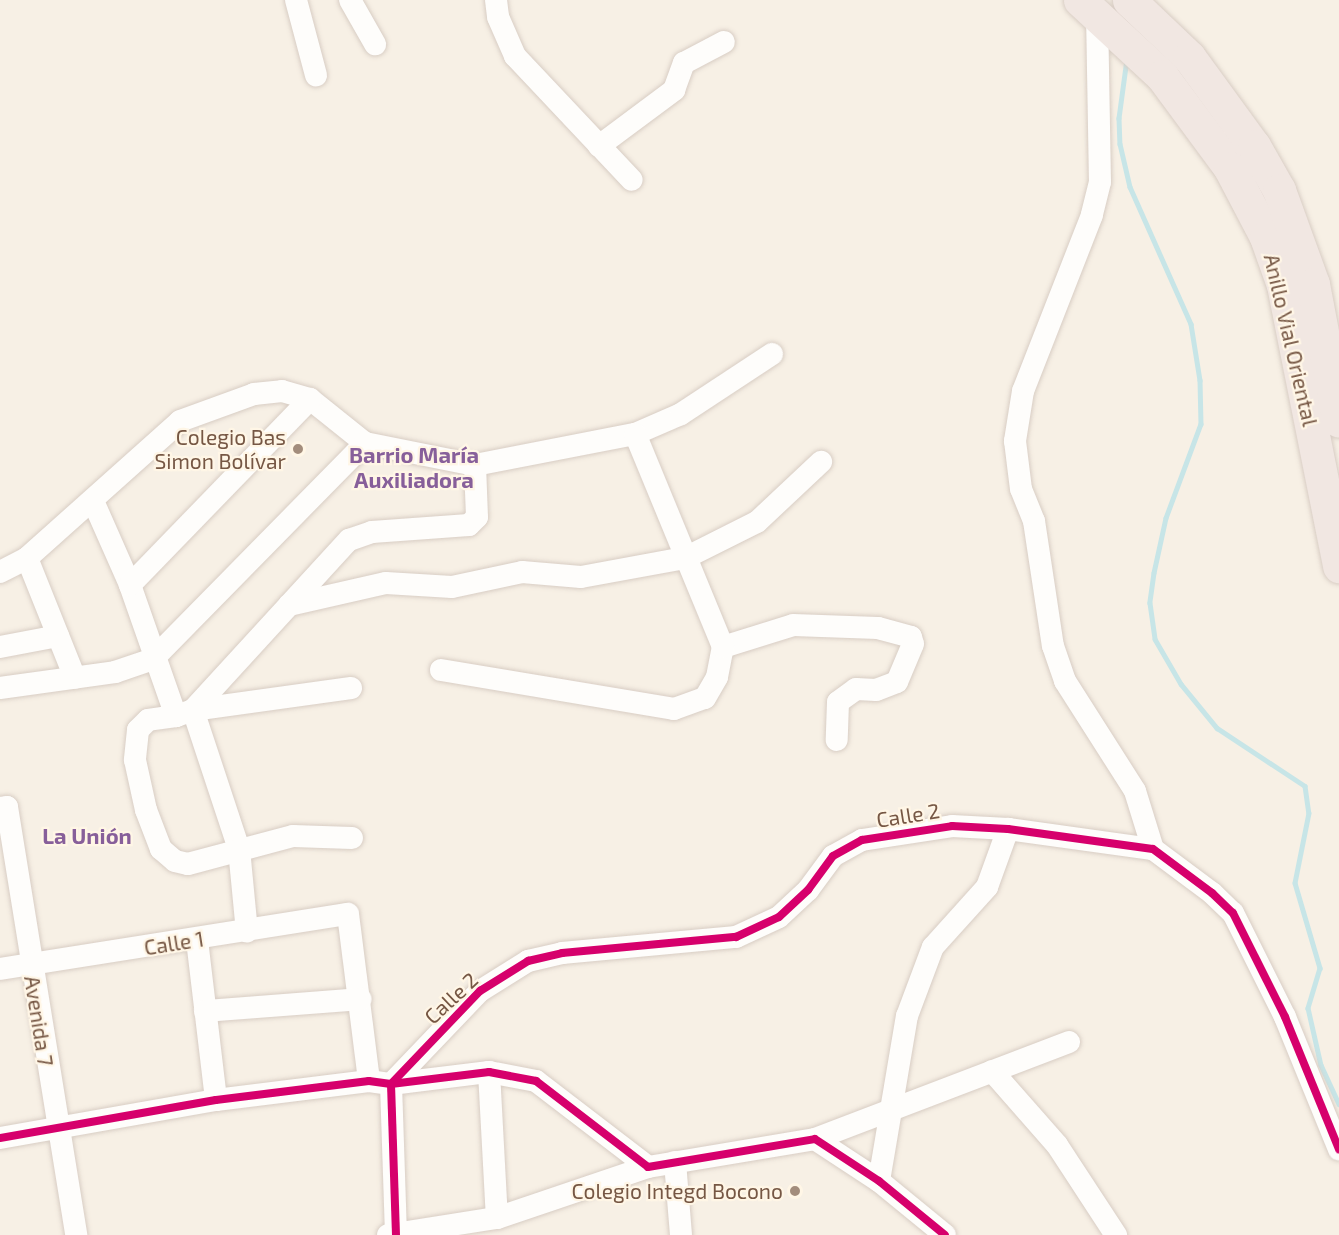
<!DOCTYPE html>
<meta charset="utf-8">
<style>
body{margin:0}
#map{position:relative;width:1339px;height:1235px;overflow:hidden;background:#f7f0e5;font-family:"Exo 2",sans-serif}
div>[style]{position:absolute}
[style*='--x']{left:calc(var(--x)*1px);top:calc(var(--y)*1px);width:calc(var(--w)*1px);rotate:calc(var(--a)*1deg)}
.stream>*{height:4.5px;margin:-2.25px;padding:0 2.25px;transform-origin:2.25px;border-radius:2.25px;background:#c7e5e7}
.roads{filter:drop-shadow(0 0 2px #d8cdc4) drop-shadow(0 0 2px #d8cdc4)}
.minor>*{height:22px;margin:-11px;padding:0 11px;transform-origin:11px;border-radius:11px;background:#fefdfb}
.highway>*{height:33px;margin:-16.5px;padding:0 16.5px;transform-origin:16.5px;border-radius:16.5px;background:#f1e7e2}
.cycleway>*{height:8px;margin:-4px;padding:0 4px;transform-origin:4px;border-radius:4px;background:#d6006c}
.dots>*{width:16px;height:16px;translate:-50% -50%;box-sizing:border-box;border:3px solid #fff6e6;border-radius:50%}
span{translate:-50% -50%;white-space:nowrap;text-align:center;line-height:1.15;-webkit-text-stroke:4.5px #fff6e6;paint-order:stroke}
.street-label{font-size:21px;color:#765744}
.poi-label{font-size:21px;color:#765744}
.right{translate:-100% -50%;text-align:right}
.neighbourhood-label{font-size:22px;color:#875f9a;font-weight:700}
</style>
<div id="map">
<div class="stream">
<i style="--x:1127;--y:59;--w:60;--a:97.7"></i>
<i style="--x:1119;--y:118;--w:26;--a:88"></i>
<i style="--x:1120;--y:144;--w:44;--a:76.9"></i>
<i style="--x:1130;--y:187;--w:150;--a:66"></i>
<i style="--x:1191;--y:324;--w:57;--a:80.9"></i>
<i style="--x:1200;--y:380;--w:44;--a:88.7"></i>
<i style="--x:1201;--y:424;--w:100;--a:110.4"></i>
<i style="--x:1166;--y:518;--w:56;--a:102.3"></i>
<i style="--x:1154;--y:573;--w:30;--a:98"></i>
<i style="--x:1150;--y:603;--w:36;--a:82"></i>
<i style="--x:1155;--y:639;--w:52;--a:60"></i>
<i style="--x:1181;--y:684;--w:57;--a:50.7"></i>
<i style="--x:1217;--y:728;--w:105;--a:33.4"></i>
<i style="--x:1305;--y:786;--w:27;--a:82"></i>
<i style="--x:1309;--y:813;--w:71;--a:101.3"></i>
<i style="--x:1295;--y:883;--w:89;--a:73.6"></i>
<i style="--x:1320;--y:968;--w:42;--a:106.7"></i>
<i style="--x:1308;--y:1008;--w:58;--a:77.2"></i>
<i style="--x:1321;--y:1065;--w:43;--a:65.2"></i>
</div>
<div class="roads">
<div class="minor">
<i style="--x:296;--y:0;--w:78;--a:75.1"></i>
<i style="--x:350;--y:0;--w:51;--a:60.4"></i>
<i style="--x:496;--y:0;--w:17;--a:83"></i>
<i style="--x:498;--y:17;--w:43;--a:66.4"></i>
<i style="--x:515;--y:56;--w:170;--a:46.7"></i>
<i style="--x:1097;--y:12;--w:170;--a:89"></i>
<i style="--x:1100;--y:182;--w:34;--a:104"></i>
<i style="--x:1092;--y:215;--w:189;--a:111.4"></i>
<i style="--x:1023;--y:391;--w:51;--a:99.1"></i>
<i style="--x:1015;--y:441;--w:48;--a:82.9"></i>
<i style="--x:1021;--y:489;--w:35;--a:68"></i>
<i style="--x:1034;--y:521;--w:126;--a:81.4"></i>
<i style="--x:1053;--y:646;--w:37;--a:71"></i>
<i style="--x:1065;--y:681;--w:130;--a:57.5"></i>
<i style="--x:1135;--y:791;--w:61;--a:72.8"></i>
<i style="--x:599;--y:146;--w:94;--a:-36.7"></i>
<i style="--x:674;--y:90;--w:29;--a:-70"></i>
<i style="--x:684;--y:63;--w:45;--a:-27.7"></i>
<i style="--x:93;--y:501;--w:92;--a:66.2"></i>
<i style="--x:130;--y:585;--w:139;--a:70.7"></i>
<i style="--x:176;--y:716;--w:18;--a:-19"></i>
<i style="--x:193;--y:710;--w:146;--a:71.7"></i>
<i style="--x:239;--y:849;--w:83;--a:84.5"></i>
<i style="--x:27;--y:558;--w:129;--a:68.2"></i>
<i style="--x:0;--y:572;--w:30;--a:-27"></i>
<i style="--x:27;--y:558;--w:205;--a:-41.8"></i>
<i style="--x:180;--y:421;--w:79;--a:-20"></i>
<i style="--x:254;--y:394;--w:28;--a:-6"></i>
<i style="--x:282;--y:391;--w:29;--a:16"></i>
<i style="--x:310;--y:399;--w:70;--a:38.7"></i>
<i style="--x:365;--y:443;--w:112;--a:11.3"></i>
<i style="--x:475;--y:465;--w:163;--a:-11"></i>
<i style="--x:635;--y:434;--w:50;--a:-23.5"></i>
<i style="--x:681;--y:414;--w:109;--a:-33.4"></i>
<i style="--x:130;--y:585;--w:259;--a:-45.9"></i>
<i style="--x:289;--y:605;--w:99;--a:-12.8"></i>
<i style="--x:386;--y:583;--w:66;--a:3.5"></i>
<i style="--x:452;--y:587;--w:72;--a:-12.1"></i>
<i style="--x:522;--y:572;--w:59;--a:4.8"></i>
<i style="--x:581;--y:577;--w:106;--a:-10.4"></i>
<i style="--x:685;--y:558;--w:80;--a:-26.6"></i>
<i style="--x:757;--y:522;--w:88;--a:-43.2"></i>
<i style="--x:0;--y:647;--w:59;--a:-10.7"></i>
<i style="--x:723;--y:647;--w:73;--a:-17.4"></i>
<i style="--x:793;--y:625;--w:85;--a:2"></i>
<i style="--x:878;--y:628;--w:34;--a:15"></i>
<i style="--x:911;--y:637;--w:7;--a:74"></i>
<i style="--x:913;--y:644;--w:41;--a:112.8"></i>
<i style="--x:897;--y:682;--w:22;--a:159"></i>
<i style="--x:876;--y:690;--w:20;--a:-177"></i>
<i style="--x:856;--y:689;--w:22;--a:144"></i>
<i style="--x:838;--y:702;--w:38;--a:92"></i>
<i style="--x:441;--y:670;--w:236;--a:9.5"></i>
<i style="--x:674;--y:709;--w:33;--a:-20"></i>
<i style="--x:705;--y:698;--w:24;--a:-60"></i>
<i style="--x:717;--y:677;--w:31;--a:-79"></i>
<i style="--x:723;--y:647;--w:230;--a:-112.4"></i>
<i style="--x:0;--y:688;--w:116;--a:-7.9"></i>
<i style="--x:115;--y:672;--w:40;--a:-18.9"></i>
<i style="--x:153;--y:659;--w:303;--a:-45.5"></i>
<i style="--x:351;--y:688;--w:160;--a:172.1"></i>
<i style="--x:193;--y:710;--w:231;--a:-47.5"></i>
<i style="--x:349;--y:540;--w:24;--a:-19"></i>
<i style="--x:372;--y:532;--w:97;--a:-4.1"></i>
<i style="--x:469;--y:525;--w:11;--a:-45"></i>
<i style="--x:477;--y:517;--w:52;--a:-92.2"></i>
<i style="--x:176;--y:716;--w:28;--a:172"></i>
<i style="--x:148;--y:720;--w:14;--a:135"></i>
<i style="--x:138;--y:730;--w:30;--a:96"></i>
<i style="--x:135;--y:760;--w:51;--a:77.6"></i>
<i style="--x:146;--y:810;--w:42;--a:69"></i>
<i style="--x:161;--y:849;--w:18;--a:41"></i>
<i style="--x:175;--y:861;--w:13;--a:13"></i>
<i style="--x:188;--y:864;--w:109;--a:-14.9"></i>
<i style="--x:293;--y:836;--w:59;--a:1.9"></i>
<i style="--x:0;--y:808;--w:7;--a:-8"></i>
<i style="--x:7;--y:807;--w:434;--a:80.8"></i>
<i style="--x:197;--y:940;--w:161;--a:83.2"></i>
<i style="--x:0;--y:969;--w:352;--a:-9"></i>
<i style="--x:348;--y:914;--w:168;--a:82.8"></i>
<i style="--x:205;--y:1011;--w:156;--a:-4.4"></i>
<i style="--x:992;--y:1071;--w:98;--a:48.7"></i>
<i style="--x:1057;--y:1145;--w:108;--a:56.8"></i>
<i style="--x:489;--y:1072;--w:146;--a:86.9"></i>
<i style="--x:0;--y:1138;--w:219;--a:-10"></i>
<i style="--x:216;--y:1100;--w:154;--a:-7.1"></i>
<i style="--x:369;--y:1081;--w:22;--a:8"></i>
<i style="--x:391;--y:1084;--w:99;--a:-7"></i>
<i style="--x:489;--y:1072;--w:48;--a:10.8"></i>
<i style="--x:536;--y:1081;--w:141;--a:37.5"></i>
<i style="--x:648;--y:1167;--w:169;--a:-9.5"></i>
<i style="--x:815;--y:1139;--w:77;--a:33.3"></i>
<i style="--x:879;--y:1181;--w:85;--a:39.3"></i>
<i style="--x:815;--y:1139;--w:272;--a:-20.9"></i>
<i style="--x:675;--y:1162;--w:73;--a:85.3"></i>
<i style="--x:879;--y:1181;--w:167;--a:-80.4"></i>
<i style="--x:907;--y:1016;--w:74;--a:-69.4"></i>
<i style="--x:933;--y:947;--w:81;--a:-48"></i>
<i style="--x:987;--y:887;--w:62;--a:-70.1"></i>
<i style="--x:388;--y:1235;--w:110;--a:-8.9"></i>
<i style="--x:497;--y:1218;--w:159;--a:-18.7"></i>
<i style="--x:396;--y:1235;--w:151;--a:-91.9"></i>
<i style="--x:391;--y:1084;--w:129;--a:-46.3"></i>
<i style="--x:480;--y:991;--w:57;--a:-32"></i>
<i style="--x:528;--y:961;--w:35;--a:-13"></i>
<i style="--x:562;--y:953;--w:175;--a:-5.3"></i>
<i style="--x:736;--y:937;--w:47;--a:-24.9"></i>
<i style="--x:779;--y:917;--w:40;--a:-43"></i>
<i style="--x:808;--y:890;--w:42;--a:-53.7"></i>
<i style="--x:833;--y:856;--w:33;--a:-29"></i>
<i style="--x:862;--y:840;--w:91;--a:-8.8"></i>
<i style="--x:952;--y:826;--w:56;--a:3.1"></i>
<i style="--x:1008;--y:829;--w:146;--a:7.9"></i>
<i style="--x:1153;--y:849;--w:74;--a:36.7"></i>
<i style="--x:1212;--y:893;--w:29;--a:44"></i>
<i style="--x:1233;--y:913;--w:116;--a:63.4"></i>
<i style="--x:1285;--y:1017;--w:143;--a:67.8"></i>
</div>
<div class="highway">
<i style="--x:1080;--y:0;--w:112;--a:42.8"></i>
<i style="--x:1162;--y:76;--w:114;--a:53.5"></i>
<i style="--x:1230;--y:168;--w:78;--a:62.4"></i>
<i style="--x:1266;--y:237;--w:51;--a:70.5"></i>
<i style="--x:1283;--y:285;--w:287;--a:78.7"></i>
<i style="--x:1129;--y:0;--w:83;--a:43.5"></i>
<i style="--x:1189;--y:57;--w:110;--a:53.9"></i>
<i style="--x:1254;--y:146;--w:51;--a:60.4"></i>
<i style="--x:1279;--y:190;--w:100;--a:70.1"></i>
<i style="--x:1313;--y:284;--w:139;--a:79.3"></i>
</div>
</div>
<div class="cycleway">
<i style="--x:0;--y:1138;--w:219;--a:-10"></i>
<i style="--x:216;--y:1100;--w:154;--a:-7.1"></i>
<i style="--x:369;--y:1081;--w:22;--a:8"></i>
<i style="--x:391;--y:1084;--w:99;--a:-7"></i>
<i style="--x:489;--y:1072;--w:48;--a:10.8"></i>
<i style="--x:536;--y:1081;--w:141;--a:37.5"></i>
<i style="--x:648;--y:1167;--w:169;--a:-9.5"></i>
<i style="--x:815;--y:1139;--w:77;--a:33.3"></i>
<i style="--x:879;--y:1181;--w:85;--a:39.3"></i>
<i style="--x:396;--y:1235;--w:151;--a:-91.9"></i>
<i style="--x:391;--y:1084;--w:129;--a:-46.3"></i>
<i style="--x:480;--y:991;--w:57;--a:-32"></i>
<i style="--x:528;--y:961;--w:35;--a:-13"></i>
<i style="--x:562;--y:953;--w:175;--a:-5.3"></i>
<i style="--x:736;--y:937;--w:47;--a:-24.9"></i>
<i style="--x:779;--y:917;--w:40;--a:-43"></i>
<i style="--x:808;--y:890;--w:42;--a:-53.7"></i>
<i style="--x:833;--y:856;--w:33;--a:-29"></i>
<i style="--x:862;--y:840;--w:91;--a:-8.8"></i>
<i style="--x:952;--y:826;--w:56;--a:3.1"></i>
<i style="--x:1008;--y:829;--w:146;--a:7.9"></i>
<i style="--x:1153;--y:849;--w:74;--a:36.7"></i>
<i style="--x:1212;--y:893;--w:29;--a:44"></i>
<i style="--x:1233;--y:913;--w:116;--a:63.4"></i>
<i style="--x:1285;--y:1017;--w:143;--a:67.8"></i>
</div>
<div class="dots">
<i style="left:298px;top:449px;background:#a38d7c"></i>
<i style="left:795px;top:1191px;background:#a38d7c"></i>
</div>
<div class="street-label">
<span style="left:1291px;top:340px;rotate:77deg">Anillo Vial Oriental</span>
<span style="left:908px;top:815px;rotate:-9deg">Calle 2</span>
<span style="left:174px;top:943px;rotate:-9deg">Calle 1</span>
<span style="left:451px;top:998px;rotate:-43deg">Calle 2</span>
<span style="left:39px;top:1021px;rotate:81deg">Avenida 7</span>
</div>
<div class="poi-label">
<span class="right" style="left:286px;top:449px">Colegio Bas<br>Simon Bolívar</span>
<span class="right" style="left:783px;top:1191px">Colegio Integd Bocono</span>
</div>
<div class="neighbourhood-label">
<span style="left:414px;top:467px">Barrio María<br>Auxiliadora</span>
<span style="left:87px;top:836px">La Unión</span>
</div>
</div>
